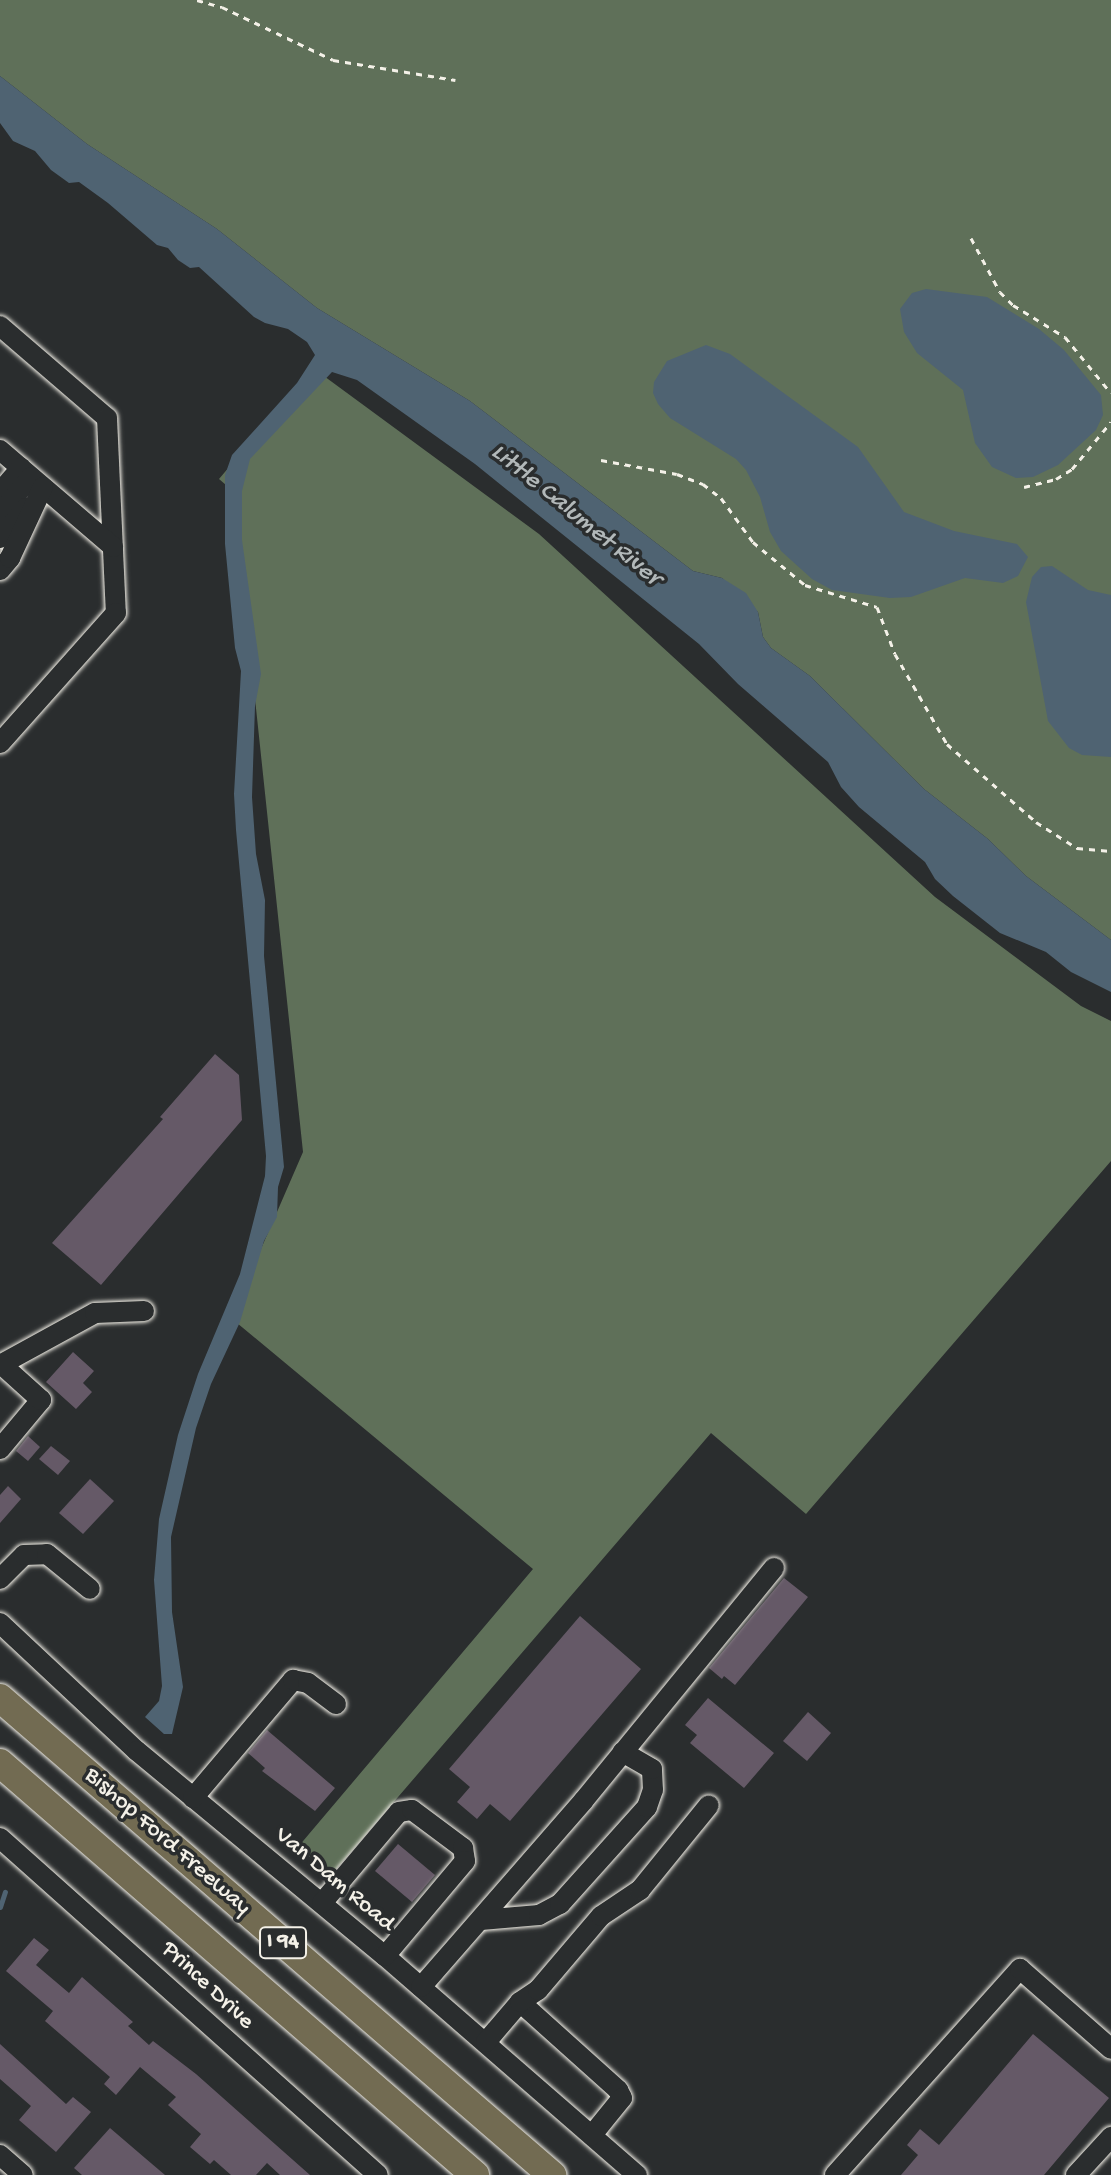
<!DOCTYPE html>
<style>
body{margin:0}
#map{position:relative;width:1111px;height:2175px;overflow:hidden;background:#2a2d2e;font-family:"Gochi Hand",sans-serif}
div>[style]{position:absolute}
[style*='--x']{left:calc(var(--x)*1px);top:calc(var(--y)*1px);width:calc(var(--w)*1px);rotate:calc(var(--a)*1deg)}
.green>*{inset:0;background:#5f7059}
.water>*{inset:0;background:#4f6372}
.stream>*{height:5px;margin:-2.5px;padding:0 2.5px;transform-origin:2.5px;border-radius:2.5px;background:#4f6372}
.building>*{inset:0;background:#655967}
.path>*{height:3px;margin-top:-1.5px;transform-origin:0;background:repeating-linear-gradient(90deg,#f4f1e8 0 6px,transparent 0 12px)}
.roads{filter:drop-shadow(0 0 2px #f4f1e8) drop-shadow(0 0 2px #f4f1e8)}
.minor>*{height:20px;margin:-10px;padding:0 10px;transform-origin:10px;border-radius:10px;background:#2a2d2e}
.highway>*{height:28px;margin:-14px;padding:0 14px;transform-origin:14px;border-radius:14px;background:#726b52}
span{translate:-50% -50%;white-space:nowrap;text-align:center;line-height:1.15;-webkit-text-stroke:7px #2a2d2e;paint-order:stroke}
.shield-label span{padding:2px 6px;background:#2a2d2e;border:2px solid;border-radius:6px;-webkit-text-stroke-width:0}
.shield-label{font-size:22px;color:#f4f1e8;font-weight:700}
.street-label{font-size:24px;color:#f4f1e8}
.water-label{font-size:26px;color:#b2b8b9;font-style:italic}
</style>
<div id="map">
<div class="green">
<i style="clip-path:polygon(0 0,1111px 0,1111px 940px,1026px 876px,988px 839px,924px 789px,810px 676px,771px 648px,763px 637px,758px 612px,722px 578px,693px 571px,470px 401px,317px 308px,217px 229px,87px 144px,0 76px)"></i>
<i style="clip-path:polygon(313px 368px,539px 534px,935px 897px,1081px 1006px,1111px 1021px,1111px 1161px,806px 1514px,711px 1433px,331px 1875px,298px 1847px,533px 1569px,231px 1318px,303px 1152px,233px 491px,219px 479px)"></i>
</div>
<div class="water">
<i style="clip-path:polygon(0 76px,87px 144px,217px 229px,317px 308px,470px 401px,693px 571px,722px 578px,746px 593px,758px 612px,763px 637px,771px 648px,810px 676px,924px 789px,988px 839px,1026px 876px,1111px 940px,1111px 992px,1071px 972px,1046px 952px,1000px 933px,953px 896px,935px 879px,925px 862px,859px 807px,841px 787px,828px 762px,738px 684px,699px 644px,475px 464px,357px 380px,332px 372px,250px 459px,242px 491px,242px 540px,261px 674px,255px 706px,252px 797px,256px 854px,265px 900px,264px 956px,284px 1167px,278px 1187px,277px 1217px,264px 1241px,240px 1322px,211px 1384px,196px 1428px,171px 1537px,172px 1612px,183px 1687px,172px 1734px,164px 1734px,145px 1717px,159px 1701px,162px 1686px,154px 1580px,159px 1519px,178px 1435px,198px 1374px,240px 1274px,265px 1176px,266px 1156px,236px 830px,234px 794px,241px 671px,235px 648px,225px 544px,225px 475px,232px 455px,297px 383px,315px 355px,307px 342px,288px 329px,265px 323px,254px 317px,199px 267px,190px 268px,178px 260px,168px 248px,157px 245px,108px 203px,79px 182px,69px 183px,51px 170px,35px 151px,13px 141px,0 123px)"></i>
<i style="clip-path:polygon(926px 289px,987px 297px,1039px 329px,1064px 350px,1101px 395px,1103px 415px,1096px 430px,1058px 465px,1033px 477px,1016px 478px,992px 467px,975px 443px,963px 390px,917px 353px,904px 332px,900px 309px,912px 293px)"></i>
<i style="clip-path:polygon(706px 345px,730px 354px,858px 447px,904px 512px,954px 531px,1017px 544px,1028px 557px,1018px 576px,1003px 583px,965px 578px,911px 597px,890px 598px,832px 590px,812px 579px,781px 551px,770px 532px,760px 497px,746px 470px,736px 459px,670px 418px,658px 404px,653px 393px,654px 382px,667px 361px)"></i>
<i style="clip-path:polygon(1052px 566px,1088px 590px,1111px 595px,1111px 757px,1082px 755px,1069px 748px,1048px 721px,1026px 602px,1032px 577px,1041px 567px)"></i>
</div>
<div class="stream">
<i style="--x:0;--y:1907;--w:16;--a:-72"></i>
</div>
<div class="building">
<i style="clip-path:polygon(215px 1054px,239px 1075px,242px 1120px,101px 1285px,52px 1243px,163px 1119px,160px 1117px)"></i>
<i style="clip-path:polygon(73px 1352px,94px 1371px,83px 1383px,92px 1392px,76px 1409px,46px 1382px)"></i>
<i style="clip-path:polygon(28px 1436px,40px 1447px,28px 1461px,16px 1451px)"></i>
<i style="clip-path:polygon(51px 1446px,70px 1461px,58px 1475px,39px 1459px)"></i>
<i style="clip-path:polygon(90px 1479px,114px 1501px,83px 1534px,59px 1513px)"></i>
<i style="clip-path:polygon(8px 1486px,21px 1499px,0 1523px,0 1495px)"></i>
<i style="clip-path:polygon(784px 1578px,808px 1597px,735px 1685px,724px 1676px,722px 1679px,709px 1668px)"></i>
<i style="clip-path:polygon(580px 1616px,641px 1669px,510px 1821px,490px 1804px,477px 1819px,457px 1802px,470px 1787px,449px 1769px)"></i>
<i style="clip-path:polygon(708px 1698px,774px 1753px,744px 1788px,690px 1743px,697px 1735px,685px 1725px)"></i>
<i style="clip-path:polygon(808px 1712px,831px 1733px,807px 1761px,783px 1741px)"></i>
<i style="clip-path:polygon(267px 1730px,335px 1788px,315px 1811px,262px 1771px,265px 1768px,248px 1753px)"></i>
<i style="clip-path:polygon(398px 1844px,435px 1875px,412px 1902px,375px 1871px)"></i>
<i style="clip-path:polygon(34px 1938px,49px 1950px,36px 1965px,69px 1993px,82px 1977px,133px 2022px,128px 2026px,149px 2045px,153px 2041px,196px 2074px,310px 2175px,280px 2175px,267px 2163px,256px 2175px,231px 2175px,214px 2160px,210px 2164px,190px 2147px,201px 2134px,168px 2105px,176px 2097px,140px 2067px,116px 2095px,104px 2084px,110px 2077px,45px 2021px,53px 2011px,6px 1971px)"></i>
<i style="clip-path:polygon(1033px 2034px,1109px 2098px,1044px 2175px,901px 2175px,918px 2155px,907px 2145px,920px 2129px,939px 2145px)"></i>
<i style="clip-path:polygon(0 2044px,66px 2104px,73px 2097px,91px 2112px,56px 2152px,19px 2120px,31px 2106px,0 2079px)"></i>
<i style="clip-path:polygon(110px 2128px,145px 2158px,165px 2175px,82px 2175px,74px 2168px)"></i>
</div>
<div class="path">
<i style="--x:197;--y:0;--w:26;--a:16"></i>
<i style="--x:222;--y:7;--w:123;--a:25.5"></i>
<i style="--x:333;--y:60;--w:124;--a:9.3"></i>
<i style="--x:971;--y:238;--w:61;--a:61.8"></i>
<i style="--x:1000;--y:292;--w:18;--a:45"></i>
<i style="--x:1013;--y:305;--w:61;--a:31.6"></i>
<i style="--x:1065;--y:337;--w:72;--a:50.6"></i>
<i style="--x:601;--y:460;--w:77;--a:10.4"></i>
<i style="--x:677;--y:474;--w:28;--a:21"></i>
<i style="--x:703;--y:484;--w:23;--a:38"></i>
<i style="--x:721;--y:498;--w:54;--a:54"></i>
<i style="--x:753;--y:542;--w:67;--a:39.6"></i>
<i style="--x:805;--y:585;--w:75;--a:17"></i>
<i style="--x:877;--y:607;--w:50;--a:69"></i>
<i style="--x:895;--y:654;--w:104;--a:60"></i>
<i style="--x:947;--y:744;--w:118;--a:41.2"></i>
<i style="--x:1036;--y:822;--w:49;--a:32.4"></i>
<i style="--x:1077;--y:848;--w:34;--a:5"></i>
<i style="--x:1024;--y:487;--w:33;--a:-14"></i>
<i style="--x:1056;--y:479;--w:19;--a:-32"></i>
<i style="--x:1072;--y:469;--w:61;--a:-50.3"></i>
</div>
<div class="roads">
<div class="minor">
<i style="--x:0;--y:326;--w:141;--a:40.7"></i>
<i style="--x:107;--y:418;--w:195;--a:87.4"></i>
<i style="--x:116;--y:613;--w:174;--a:131.7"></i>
<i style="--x:0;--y:450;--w:149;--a:40.6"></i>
<i style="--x:0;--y:492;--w:32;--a:-49"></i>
<i style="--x:0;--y:514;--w:48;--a:-50"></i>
<i style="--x:0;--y:538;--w:40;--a:-49"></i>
<i style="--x:0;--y:570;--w:16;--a:-50"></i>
<i style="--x:10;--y:558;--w:78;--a:-65.1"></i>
<i style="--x:0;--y:1365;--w:108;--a:-28.7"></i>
<i style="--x:95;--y:1313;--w:49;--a:-2.3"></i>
<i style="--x:0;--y:1449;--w:64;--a:-50.1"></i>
<i style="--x:41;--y:1400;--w:54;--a:-138"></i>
<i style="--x:0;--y:1579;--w:34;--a:-45"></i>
<i style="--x:24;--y:1555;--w:23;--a:-2"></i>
<i style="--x:47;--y:1554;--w:55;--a:39.1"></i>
<i style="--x:0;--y:1623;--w:187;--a:43.1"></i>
<i style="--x:137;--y:1751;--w:322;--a:39.6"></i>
<i style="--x:385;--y:1956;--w:334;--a:41"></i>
<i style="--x:193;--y:1798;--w:155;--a:-49.7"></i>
<i style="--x:293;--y:1680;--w:15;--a:11"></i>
<i style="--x:308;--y:1683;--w:35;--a:37"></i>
<i style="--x:0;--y:1838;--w:506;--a:41.72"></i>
<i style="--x:322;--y:1903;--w:119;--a:-49.8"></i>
<i style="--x:399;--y:1812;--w:13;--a:-9"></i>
<i style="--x:412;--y:1810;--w:64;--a:36.7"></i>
<i style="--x:463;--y:1848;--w:13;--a:81"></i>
<i style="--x:465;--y:1861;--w:124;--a:130.1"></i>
<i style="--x:481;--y:1920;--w:58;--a:-4.9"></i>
<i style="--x:539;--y:1915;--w:24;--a:-28"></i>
<i style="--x:560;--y:1904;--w:130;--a:-48.1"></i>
<i style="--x:647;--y:1807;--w:18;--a:-71"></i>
<i style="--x:653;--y:1790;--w:21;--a:-93"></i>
<i style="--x:652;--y:1769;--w:34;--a:-150"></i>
<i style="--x:421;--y:1987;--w:248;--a:-48.9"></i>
<i style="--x:584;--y:1800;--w:300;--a:-50.7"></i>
<i style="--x:520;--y:2002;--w:132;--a:41.9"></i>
<i style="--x:618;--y:2090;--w:9;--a:63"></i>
<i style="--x:622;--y:2098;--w:48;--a:129"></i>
<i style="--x:486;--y:2042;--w:52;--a:-49.6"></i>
<i style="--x:520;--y:2002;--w:22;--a:-34"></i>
<i style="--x:538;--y:1990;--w:97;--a:-49.6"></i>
<i style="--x:601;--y:1916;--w:47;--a:-33.7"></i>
<i style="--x:640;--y:1890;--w:109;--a:-50.9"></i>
<i style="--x:0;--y:2155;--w:30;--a:41"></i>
<i style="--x:835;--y:2175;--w:277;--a:-48.1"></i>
<i style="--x:1020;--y:1969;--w:121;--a:41.3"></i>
<i style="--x:1076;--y:2175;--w:52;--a:-47.4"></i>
</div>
<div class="highway">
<i style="--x:0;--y:1698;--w:730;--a:40.83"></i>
<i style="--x:0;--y:1763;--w:629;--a:40.94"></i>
</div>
</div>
<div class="shield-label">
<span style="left:283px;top:1943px">I 94</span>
</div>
<div class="street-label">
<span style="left:167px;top:1842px;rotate:41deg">Bishop Ford Freeway</span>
<span style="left:334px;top:1880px;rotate:40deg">Van Dam Road</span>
<span style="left:207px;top:1986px;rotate:43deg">Prince Drive</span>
</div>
<div class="water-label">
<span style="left:575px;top:516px;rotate:39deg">Little Calumet River</span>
</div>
</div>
